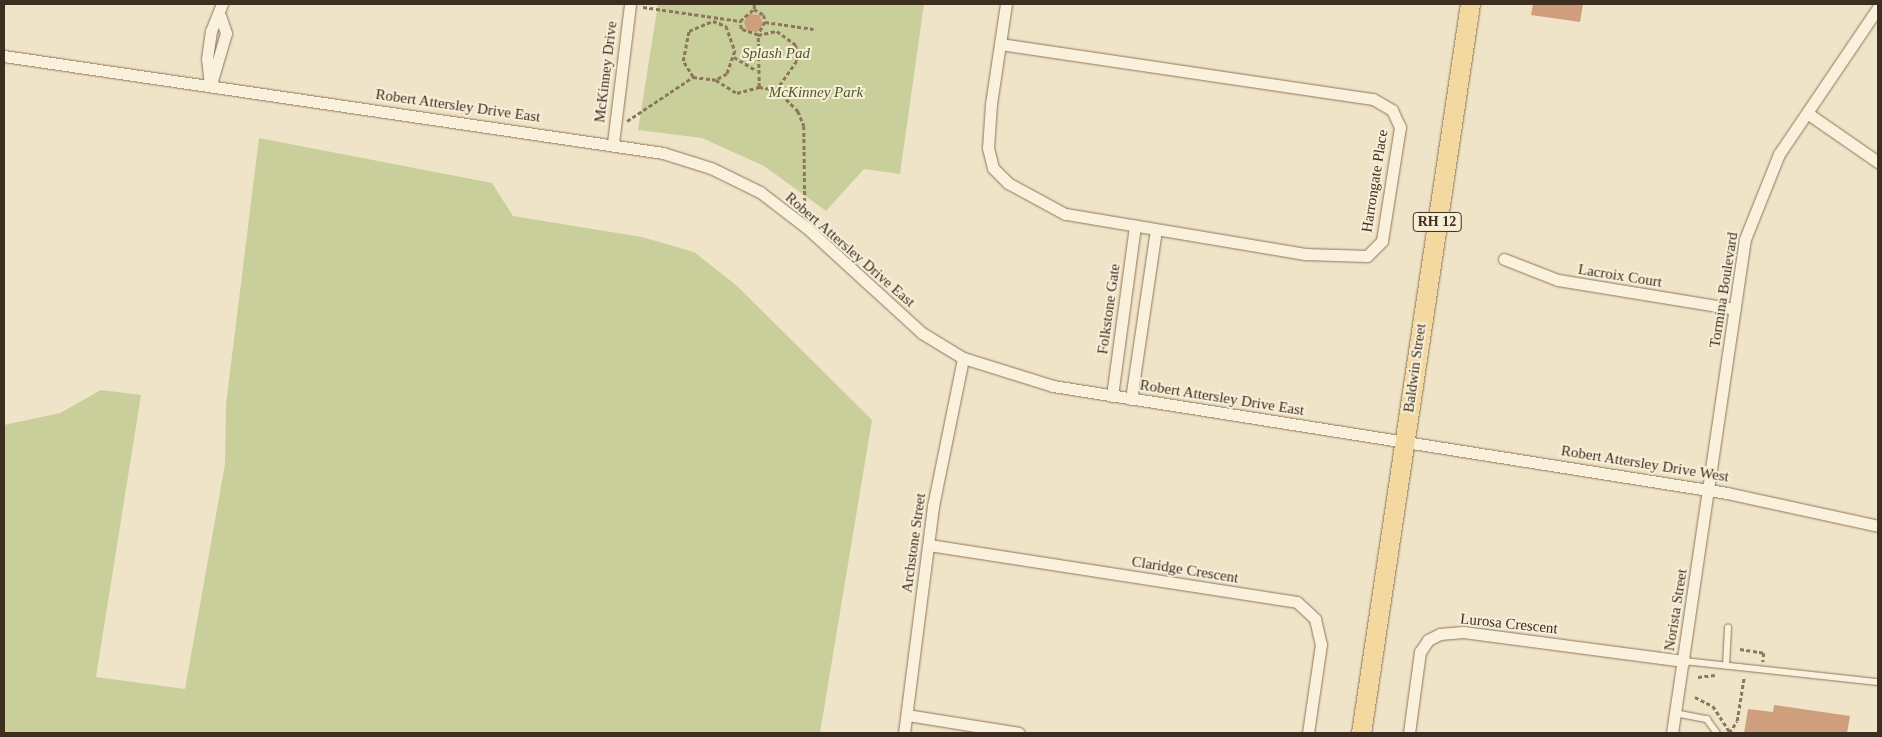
<!DOCTYPE html>
<style>
body{margin:0}
#map{position:relative;width:1882px;height:737px;overflow:hidden;background:#f0e4c8;font-family:Georgia,serif}
div>[style]{position:absolute}
[style*='--x']{left:calc(var(--x)*1px);top:calc(var(--y)*1px);width:calc(var(--w)*1px);rotate:calc(var(--a)*1deg)}
.green>*{inset:0;background:#c9cf9b}
.building>*{inset:0;background:#cf9f7d}
.path>*{height:2.5px;margin-top:-1.25px;transform-origin:0;background:repeating-linear-gradient(90deg,#8d765c 0 4px,transparent 0 6.5px)}
.roads{filter:drop-shadow(0 0 1px #8d765c) drop-shadow(0 0 1px #8d765c)}
.service>*{height:5.5px;margin:-2.75px;padding:0 2.75px;transform-origin:2.75px;border-radius:2.75px;background:#faf1dc}
.minor>*{height:11px;margin:-5.5px;padding:0 5.5px;transform-origin:5.5px;border-radius:5.5px;background:#faf1dc}
.primary>*{height:19px;margin:-9.5px;padding:0 9.5px;transform-origin:9.5px;border-radius:9.5px;background:#f3d9a0}
span{translate:-50% -50%;white-space:nowrap;text-align:center;line-height:1.15;-webkit-text-stroke:4px #f7eed8;paint-order:stroke}
.shield-label span{padding:1px 4px;background:#f7eed8;border:1px solid;border-radius:4px;-webkit-text-stroke-width:0}
.shield-label{font-size:14px;color:#3d2e20;font-weight:700}
.park-label{font-size:15px;color:#4d5a26;font-style:italic}
.street-label{font-size:15px;color:#3d2e20}
.frame{position:absolute;inset:0;border:5px solid #3d2e20;pointer-events:none}
</style>
<div id="map">
<div class="green">
<i style="clip-path:polygon(658px 4px,924px 4px,900px 174px,864px 169px,826px 211px,764px 166px,702px 138px,638px 130px)"></i>
<i style="clip-path:polygon(259px 138px,492px 183px,513px 216px,642px 237px,694px 252px,736px 285px,872px 420px,820px 733px,4px 733px,4px 425px,60px 413px,101px 390px,141px 395px,96px 677px,185px 689px,225px 464px,226px 404px)"></i>
</div>
<div class="building">
<i style="clip-path:polygon(1533px 4px,1583px 4px,1580px 22px,1531px 15px)"></i>
<i style="clip-path:polygon(749px 14px,760px 15px,763px 25px,757px 32px,747px 31px,744px 22px)"></i>
<i style="clip-path:polygon(1774px 705px,1850px 716px,1847px 733px,1744px 733px,1748px 709px,1773px 712px)"></i>
</div>
<div class="path">
<i style="--x:643;--y:7;--w:98;--a:8.2"></i>
<i style="--x:754;--y:9;--w:5;--a:-90"></i>
<i style="--x:765;--y:22;--w:15;--a:118"></i>
<i style="--x:758;--y:35;--w:18;--a:-161"></i>
<i style="--x:741;--y:29;--w:8;--a:-97"></i>
<i style="--x:740;--y:21;--w:18;--a:-41"></i>
<i style="--x:754;--y:9;--w:12;--a:31"></i>
<i style="--x:764;--y:15;--w:7;--a:82"></i>
<i style="--x:765;--y:22;--w:49;--a:8.3"></i>
<i style="--x:734;--y:57;--w:26;--a:31"></i>
<i style="--x:693;--y:77;--w:19;--a:-122"></i>
<i style="--x:683;--y:61;--w:31;--a:-79"></i>
<i style="--x:689;--y:31;--w:26;--a:-23"></i>
<i style="--x:713;--y:21;--w:14;--a:21"></i>
<i style="--x:726;--y:26;--w:27;--a:70"></i>
<i style="--x:735;--y:51;--w:24;--a:109"></i>
<i style="--x:727;--y:74;--w:13;--a:151"></i>
<i style="--x:759;--y:87;--w:52;--a:-91.1"></i>
<i style="--x:758;--y:35;--w:19;--a:-12"></i>
<i style="--x:777;--y:31;--w:24;--a:36"></i>
<i style="--x:796;--y:45;--w:16;--a:86"></i>
<i style="--x:797;--y:61;--w:35;--a:125"></i>
<i style="--x:627;--y:121;--w:79;--a:-33.7"></i>
<i style="--x:693;--y:77;--w:23;--a:7"></i>
<i style="--x:716;--y:80;--w:25;--a:32"></i>
<i style="--x:737;--y:93;--w:23;--a:-15"></i>
<i style="--x:759;--y:87;--w:18;--a:9"></i>
<i style="--x:777;--y:90;--w:30;--a:45"></i>
<i style="--x:798;--y:111;--w:16;--a:68"></i>
<i style="--x:804;--y:126;--w:85;--a:89.3"></i>
<i style="--x:1740;--y:649;--w:24;--a:9"></i>
<i style="--x:1764;--y:653;--w:9;--a:96"></i>
<i style="--x:1698;--y:677;--w:17;--a:-7"></i>
<i style="--x:1695;--y:697;--w:20;--a:27"></i>
<i style="--x:1713;--y:706;--w:30;--a:57"></i>
<i style="--x:1729;--y:733;--w:14;--a:-56"></i>
<i style="--x:1737;--y:721;--w:45;--a:-81"></i>
</div>
<div class="roads">
<div class="service">
<i style="--x:1684;--y:661;--w:195;--a:6.2"></i>
<i style="--x:1726;--y:666;--w:38;--a:-87"></i>
<i style="--x:1675;--y:713;--w:33;--a:11"></i>
<i style="--x:1707;--y:719;--w:17;--a:54"></i>
</div>
<div class="minor">
<i style="--x:1000;--y:44;--w:377;--a:8.4"></i>
<i style="--x:1373;--y:99;--w:22;--a:30"></i>
<i style="--x:1392;--y:110;--w:19;--a:65"></i>
<i style="--x:1400;--y:127;--w:115;--a:99"></i>
<i style="--x:1382;--y:241;--w:21;--a:135"></i>
<i style="--x:1367;--y:256;--w:62;--a:-178.2"></i>
<i style="--x:1305;--y:254;--w:243;--a:-170.5"></i>
<i style="--x:1065;--y:214;--w:65;--a:-151.5"></i>
<i style="--x:1008;--y:183;--w:21;--a:-135"></i>
<i style="--x:993;--y:168;--w:21;--a:-104"></i>
<i style="--x:988;--y:148;--w:44;--a:-86.1"></i>
<i style="--x:991;--y:104;--w:101;--a:-81.5"></i>
<i style="--x:4;--y:56;--w:666;--a:8.37"></i>
<i style="--x:663;--y:153;--w:50;--a:17.4"></i>
<i style="--x:711;--y:168;--w:55;--a:26.1"></i>
<i style="--x:760;--y:192;--w:59;--a:37.5"></i>
<i style="--x:807;--y:228;--w:156;--a:42.4"></i>
<i style="--x:922;--y:333;--w:48;--a:31.4"></i>
<i style="--x:963;--y:358;--w:94;--a:17.3"></i>
<i style="--x:1053;--y:386;--w:682;--a:9.02"></i>
<i style="--x:1727;--y:493;--w:155;--a:12.3"></i>
<i style="--x:211;--y:84;--w:53;--a:-73.6"></i>
<i style="--x:226;--y:33;--w:18;--a:-109"></i>
<i style="--x:210;--y:86;--w:27;--a:-96"></i>
<i style="--x:207;--y:59;--w:28;--a:-82"></i>
<i style="--x:211;--y:31;--w:29;--a:-68"></i>
<i style="--x:1810;--y:115;--w:83;--a:34.7"></i>
<i style="--x:613;--y:143;--w:140;--a:-83"></i>
<i style="--x:1504;--y:259;--w:58;--a:21.3"></i>
<i style="--x:1558;--y:280;--w:179;--a:9.3"></i>
<i style="--x:1112;--y:396;--w:172;--a:-82.3"></i>
<i style="--x:1131;--y:399;--w:171;--a:-81.6"></i>
<i style="--x:929;--y:545;--w:372;--a:8.8"></i>
<i style="--x:1297;--y:602;--w:25;--a:43"></i>
<i style="--x:1315;--y:619;--w:26;--a:77"></i>
<i style="--x:1321;--y:644;--w:90;--a:98.3"></i>
<i style="--x:907;--y:715;--w:113;--a:9.1"></i>
<i style="--x:904;--y:733;--w:229;--a:-82.7"></i>
<i style="--x:933;--y:506;--w:151;--a:-78.5"></i>
<i style="--x:1409;--y:733;--w:82;--a:-82.3"></i>
<i style="--x:1420;--y:652;--w:14;--a:-56"></i>
<i style="--x:1428;--y:640;--w:13;--a:-27"></i>
<i style="--x:1440;--y:634;--w:23;--a:-5"></i>
<i style="--x:1463;--y:632;--w:223;--a:7.5"></i>
<i style="--x:1672;--y:733;--w:499;--a:-81.6"></i>
<i style="--x:1745;--y:239;--w:92;--a:-68.2"></i>
<i style="--x:1779;--y:154;--w:176;--a:-55.9"></i>
</div>
<div class="primary">
<i style="--x:1361;--y:733;--w:737;--a:-81.5"></i>
</div>
</div>
<div class="shield-label">
<span style="left:1437px;top:222px">RH 12</span>
</div>
<div class="park-label">
<span style="left:776px;top:54px">Splash Pad</span>
<span style="left:816px;top:93px">McKinney Park</span>
</div>
<div class="street-label">
<span style="left:606px;top:72px;rotate:-83deg">McKinney Drive</span>
<span style="left:458px;top:106px;rotate:8deg">Robert Attersley Drive East</span>
<span style="left:1375px;top:181px;rotate:-81deg">Harrongate Place</span>
<span style="left:850px;top:250px;rotate:41deg">Robert Attersley Drive East</span>
<span style="left:1620px;top:276px;rotate:9deg">Lacroix Court</span>
<span style="left:1724px;top:290px;rotate:-81deg">Tormina Boulevard</span>
<span style="left:1109px;top:309px;rotate:-82deg">Folkstone Gate</span>
<span style="left:1415px;top:368px;rotate:-82deg">Baldwin Street</span>
<span style="left:1222px;top:398px;rotate:9deg">Robert Attersley Drive East</span>
<span style="left:1645px;top:464px;rotate:9deg">Robert Attersley Drive West</span>
<span style="left:914px;top:543px;rotate:-82deg">Archstone Street</span>
<span style="left:1185px;top:570px;rotate:9deg">Claridge Crescent</span>
<span style="left:1676px;top:610px;rotate:-81deg">Norista Street</span>
<span style="left:1509px;top:624px;rotate:6deg">Lurosa Crescent</span>
</div>
<div class="frame"></div>
</div>
